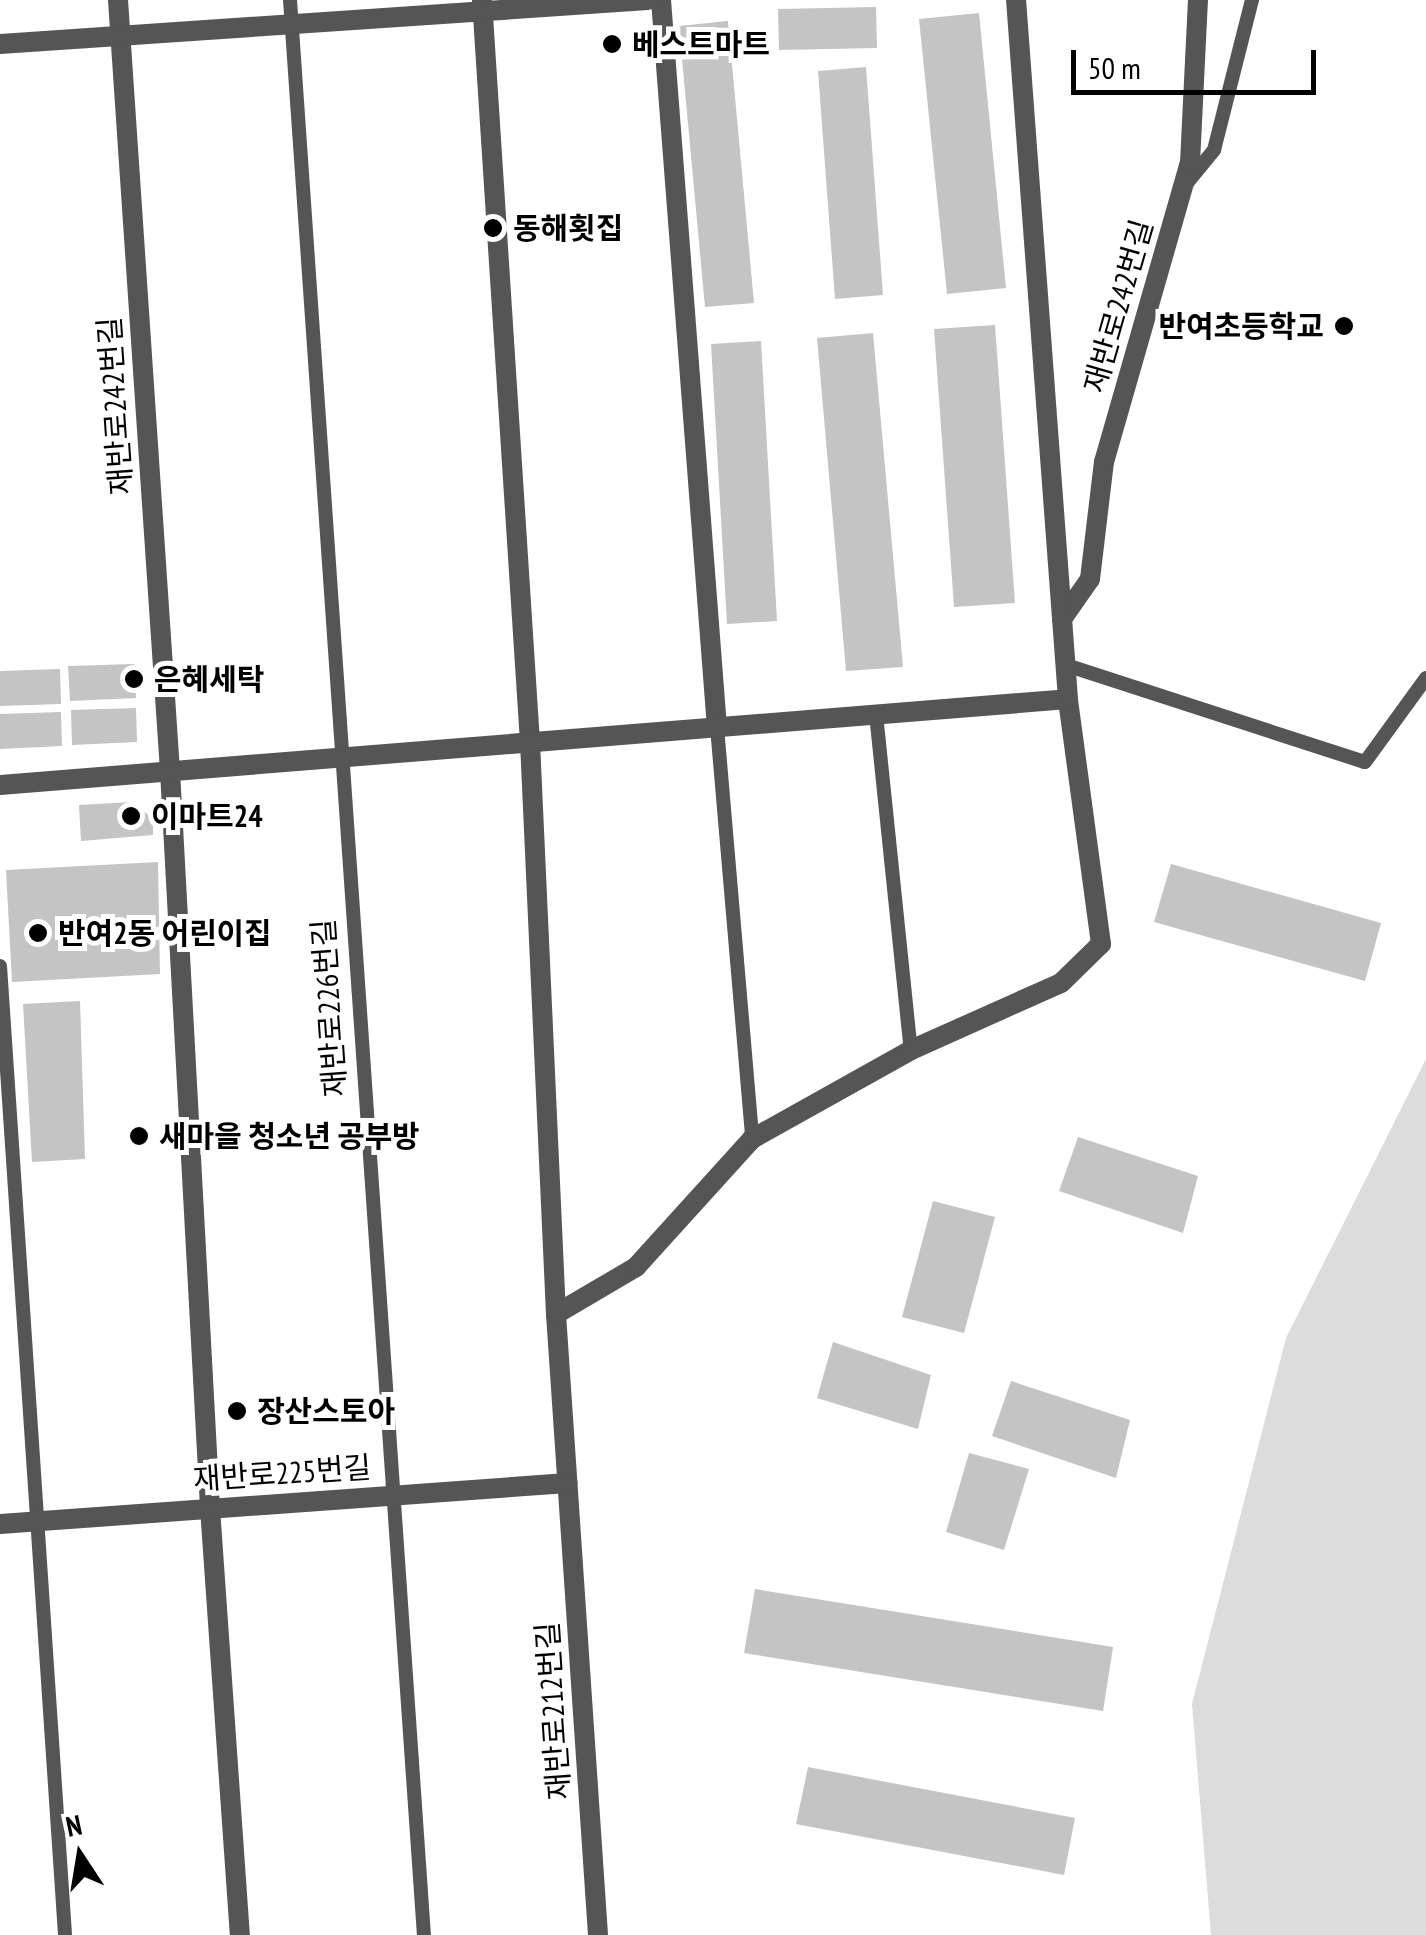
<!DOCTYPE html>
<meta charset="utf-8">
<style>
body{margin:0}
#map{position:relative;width:1426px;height:1935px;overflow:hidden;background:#fff;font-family:"PT Sans Narrow","Noto Sans KR",sans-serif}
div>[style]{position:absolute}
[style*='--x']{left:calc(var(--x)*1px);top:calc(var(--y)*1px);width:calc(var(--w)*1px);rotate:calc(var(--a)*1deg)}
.green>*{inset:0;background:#dcdcdc}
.building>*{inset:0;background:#c4c4c4}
.lane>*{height:14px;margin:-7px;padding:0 7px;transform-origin:7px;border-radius:7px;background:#555}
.street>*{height:20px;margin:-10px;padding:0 10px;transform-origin:10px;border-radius:10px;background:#555}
.dots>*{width:28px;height:28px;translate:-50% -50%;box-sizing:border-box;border:5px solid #fff;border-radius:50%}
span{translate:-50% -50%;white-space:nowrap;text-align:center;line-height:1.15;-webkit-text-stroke:10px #fff;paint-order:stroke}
.poi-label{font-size:30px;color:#000;font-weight:700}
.left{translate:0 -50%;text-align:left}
.right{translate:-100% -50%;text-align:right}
.street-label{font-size:30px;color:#000}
.north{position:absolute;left:30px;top:1805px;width:100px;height:100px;-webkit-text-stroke:8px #fff;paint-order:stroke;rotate:348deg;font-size:28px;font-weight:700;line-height:40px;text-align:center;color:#000}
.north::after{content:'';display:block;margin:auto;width:35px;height:45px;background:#000;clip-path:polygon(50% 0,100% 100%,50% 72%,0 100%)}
.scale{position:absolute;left:1071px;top:50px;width:245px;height:45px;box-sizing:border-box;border:5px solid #000;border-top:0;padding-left:12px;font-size:30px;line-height:35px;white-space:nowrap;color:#000;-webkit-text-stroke:8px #fff;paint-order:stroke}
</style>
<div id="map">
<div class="green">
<i style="clip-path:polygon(1426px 1059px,1426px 1935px,1211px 1935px,1192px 1704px,1286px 1338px)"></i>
</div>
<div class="building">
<i style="clip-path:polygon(876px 7px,877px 48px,779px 50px,778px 9px)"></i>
<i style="clip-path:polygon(979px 13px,1006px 288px,947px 294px,919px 19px)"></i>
<i style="clip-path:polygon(728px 21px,754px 303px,705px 307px,679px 26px)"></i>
<i style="clip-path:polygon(866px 67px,883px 295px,835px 299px,818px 71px)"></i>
<i style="clip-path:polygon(995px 325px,1015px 603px,954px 607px,934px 329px)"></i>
<i style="clip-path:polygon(873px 333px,903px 667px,846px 671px,817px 338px)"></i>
<i style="clip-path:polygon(761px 341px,777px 621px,727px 624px,711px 344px)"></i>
<i style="clip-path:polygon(134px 664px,136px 698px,70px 701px,68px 666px)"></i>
<i style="clip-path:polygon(60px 669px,61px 704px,0 706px,0 671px)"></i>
<i style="clip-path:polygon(136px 708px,137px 742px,72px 745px,71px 710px)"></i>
<i style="clip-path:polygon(61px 712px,62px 746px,0 749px,0 714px)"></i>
<i style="clip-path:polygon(133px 802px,153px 819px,153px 835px,81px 841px,79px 805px)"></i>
<i style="clip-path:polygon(158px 862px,160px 974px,12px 982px,6px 870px)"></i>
<i style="clip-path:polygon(1171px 864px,1381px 923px,1365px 981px,1154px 922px)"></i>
<i style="clip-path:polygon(80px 1001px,85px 1159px,32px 1162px,23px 1004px)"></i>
<i style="clip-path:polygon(1078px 1137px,1198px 1176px,1183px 1233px,1059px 1191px)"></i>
<i style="clip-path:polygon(933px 1201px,995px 1217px,964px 1333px,902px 1317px)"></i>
<i style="clip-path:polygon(833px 1342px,931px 1375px,918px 1429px,817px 1398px)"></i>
<i style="clip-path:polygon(1011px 1381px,1130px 1420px,1116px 1478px,992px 1436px)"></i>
<i style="clip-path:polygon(969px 1453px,1029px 1469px,1004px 1550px,946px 1532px)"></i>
<i style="clip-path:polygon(755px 1589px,1113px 1647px,1103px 1711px,744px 1653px)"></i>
<i style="clip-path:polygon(808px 1767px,1075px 1818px,1064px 1875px,796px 1824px)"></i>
</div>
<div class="lane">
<i style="--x:290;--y:0;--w:1940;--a:86.04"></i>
<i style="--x:1187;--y:183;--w:43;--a:-50.7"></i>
<i style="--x:1214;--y:150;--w:155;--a:-75.8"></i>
<i style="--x:1066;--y:665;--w:314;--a:18"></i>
<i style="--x:1365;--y:762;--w:104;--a:-54"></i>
<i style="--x:876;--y:714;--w:338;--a:84.1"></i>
<i style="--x:717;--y:727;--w:413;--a:85.1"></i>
<i style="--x:0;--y:966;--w:971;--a:86.16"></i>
</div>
<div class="street">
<i style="--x:118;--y:0;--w:773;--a:86.14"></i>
<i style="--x:170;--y:771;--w:738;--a:86.89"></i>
<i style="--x:210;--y:1508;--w:428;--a:86"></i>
<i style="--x:482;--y:0;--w:744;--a:86.3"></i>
<i style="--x:530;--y:742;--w:573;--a:87.4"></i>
<i style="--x:556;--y:1314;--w:622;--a:86.13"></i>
<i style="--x:661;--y:0;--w:729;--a:85.6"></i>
<i style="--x:0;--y:44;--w:649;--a:-3.88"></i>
<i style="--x:1062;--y:619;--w:49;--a:-55"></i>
<i style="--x:1090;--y:579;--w:118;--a:-83.2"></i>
<i style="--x:1104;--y:462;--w:311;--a:-74"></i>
<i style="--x:1190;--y:163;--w:163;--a:-87.2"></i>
<i style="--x:0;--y:785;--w:1071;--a:-4.6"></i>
<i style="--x:556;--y:1314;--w:93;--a:-30.4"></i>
<i style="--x:636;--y:1267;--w:173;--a:-47.8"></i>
<i style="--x:752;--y:1139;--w:182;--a:-29.2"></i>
<i style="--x:911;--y:1050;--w:164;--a:-24.1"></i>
<i style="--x:1061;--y:983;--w:56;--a:-44.3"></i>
<i style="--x:1101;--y:944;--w:247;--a:-97.7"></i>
<i style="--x:1068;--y:699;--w:701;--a:-94.25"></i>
<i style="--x:0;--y:1524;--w:569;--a:-4.13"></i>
</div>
<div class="dots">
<i style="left:612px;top:44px;background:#000"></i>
<i style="left:493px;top:228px;background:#000"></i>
<i style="left:1344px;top:326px;background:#000"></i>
<i style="left:134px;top:679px;background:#000"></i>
<i style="left:131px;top:816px;background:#000"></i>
<i style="left:38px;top:933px;background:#000"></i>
<i style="left:139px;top:1136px;background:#000"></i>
<i style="left:237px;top:1411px;background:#000"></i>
</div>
<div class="poi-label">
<span class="left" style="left:632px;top:44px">베스트마트</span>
<span class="left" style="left:513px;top:228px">동해횟집</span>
<span class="right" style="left:1324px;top:326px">반여초등학교</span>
<span class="left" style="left:154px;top:679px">은혜세탁</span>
<span class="left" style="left:151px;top:816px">이마트24</span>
<span class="left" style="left:58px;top:933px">반여2동 어린이집</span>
<span class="left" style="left:159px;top:1136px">새마을 청소년 공부방</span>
<span class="left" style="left:257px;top:1411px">장산스토아</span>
</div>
<div class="street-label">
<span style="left:1118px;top:306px;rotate:-74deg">재반로242번길</span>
<span style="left:115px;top:406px;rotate:-94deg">재반로242번길</span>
<span style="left:329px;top:1008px;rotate:-94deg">재반로226번길</span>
<span style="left:282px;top:1473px;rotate:-4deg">재반로225번길</span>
<span style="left:553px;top:1711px;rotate:-94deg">재반로212번길</span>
</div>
<div class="north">N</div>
<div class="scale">50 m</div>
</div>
